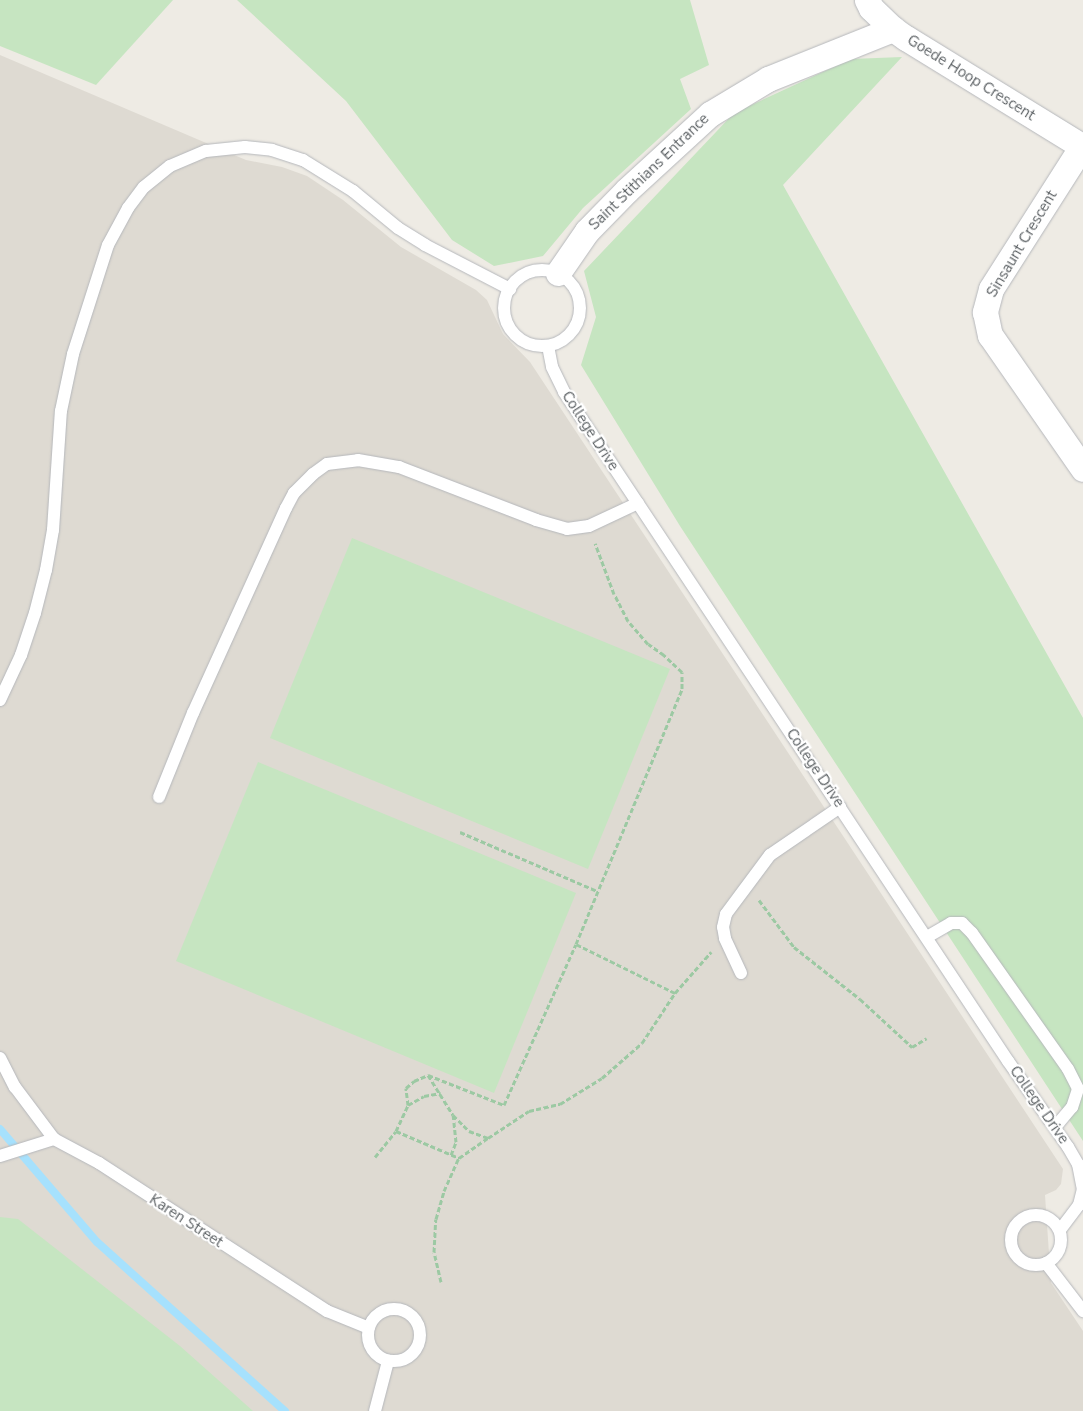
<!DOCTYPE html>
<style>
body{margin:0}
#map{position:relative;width:1083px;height:1411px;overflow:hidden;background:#eeebe4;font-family:"Nunito Sans",sans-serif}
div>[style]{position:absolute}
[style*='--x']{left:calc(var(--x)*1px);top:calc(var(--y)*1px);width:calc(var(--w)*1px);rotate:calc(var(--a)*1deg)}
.education>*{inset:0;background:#dedad2}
.green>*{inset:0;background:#c6e5c1}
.stream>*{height:8px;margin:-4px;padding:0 4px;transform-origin:4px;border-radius:4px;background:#a6e1fd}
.path>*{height:3px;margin-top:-1.5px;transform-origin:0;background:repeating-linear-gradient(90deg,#9cc9a3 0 5px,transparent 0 7.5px)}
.roads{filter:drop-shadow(0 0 1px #b5b7bb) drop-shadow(0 0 1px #b5b7bb)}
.service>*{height:12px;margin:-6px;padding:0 6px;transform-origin:6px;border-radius:6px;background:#fff}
.service>.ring{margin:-6px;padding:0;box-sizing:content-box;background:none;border:12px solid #fff;border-radius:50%}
.minor>*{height:25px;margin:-12.5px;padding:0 12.5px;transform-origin:12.5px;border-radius:12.5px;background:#fff}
span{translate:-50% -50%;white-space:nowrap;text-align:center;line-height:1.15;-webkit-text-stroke:4.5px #fff;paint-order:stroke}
.street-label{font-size:15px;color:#5c6164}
</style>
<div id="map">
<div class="education">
<i style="clip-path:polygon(0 55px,246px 160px,282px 167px,307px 176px,343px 200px,401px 247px,476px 290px,487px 300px,503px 334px,530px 362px,1063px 1169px,1061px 1184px,1056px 1190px,1045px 1195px,1051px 1283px,1083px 1331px,1083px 1411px,0 1411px)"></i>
</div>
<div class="green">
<i style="clip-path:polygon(0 0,173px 0,96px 85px,0 46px)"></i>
<i style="clip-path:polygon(237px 0,690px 0,709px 65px,680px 79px,691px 109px,583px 208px,543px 256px,494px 266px,452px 240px,346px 101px)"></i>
<i style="clip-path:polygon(902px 57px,783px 185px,1083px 718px,1083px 1141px,680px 526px,581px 365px,596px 317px,584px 271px,734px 113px,851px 59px)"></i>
<i style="clip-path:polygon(352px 538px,670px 669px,588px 869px,270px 738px)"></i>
<i style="clip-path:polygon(258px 762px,576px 893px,494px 1093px,176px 961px)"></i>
<i style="clip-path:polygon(0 1217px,18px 1219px,180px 1346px,253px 1411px,0 1411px)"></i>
</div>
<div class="stream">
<i style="--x:0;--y:1129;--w:149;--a:49.4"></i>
<i style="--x:97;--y:1242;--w:253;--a:42"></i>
</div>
<div class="path">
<i style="--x:460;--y:832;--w:149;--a:23.3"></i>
<i style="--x:759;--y:900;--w:59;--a:53.3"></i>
<i style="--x:794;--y:947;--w:84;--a:38.2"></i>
<i style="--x:860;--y:999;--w:71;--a:42.7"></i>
<i style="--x:912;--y:1047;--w:17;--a:-31"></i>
<i style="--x:675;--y:993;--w:55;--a:-48.7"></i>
<i style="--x:428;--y:1075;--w:47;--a:58"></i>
<i style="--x:453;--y:1115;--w:23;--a:45"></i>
<i style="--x:469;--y:1131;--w:20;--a:20"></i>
<i style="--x:488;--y:1138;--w:49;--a:-33.4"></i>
<i style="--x:529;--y:1111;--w:32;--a:-13"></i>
<i style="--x:560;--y:1104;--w:49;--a:-31.8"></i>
<i style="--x:602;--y:1078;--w:53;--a:-41.2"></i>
<i style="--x:642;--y:1043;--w:60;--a:-56.6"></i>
<i style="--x:675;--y:993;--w:110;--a:-153.7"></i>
<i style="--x:576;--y:944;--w:276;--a:-67.4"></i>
<i style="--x:682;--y:689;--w:17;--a:-90"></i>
<i style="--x:682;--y:672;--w:25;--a:-137"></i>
<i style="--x:664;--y:655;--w:19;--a:-145"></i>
<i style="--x:648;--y:644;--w:30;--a:-131"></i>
<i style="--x:628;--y:621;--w:30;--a:-117"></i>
<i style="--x:614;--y:594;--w:54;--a:-110.4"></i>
<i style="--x:408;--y:1105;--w:18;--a:-29"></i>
<i style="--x:424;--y:1096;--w:17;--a:-10"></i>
<i style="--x:396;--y:1131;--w:69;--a:23.2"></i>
<i style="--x:459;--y:1158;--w:35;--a:-35"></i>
<i style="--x:451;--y:1155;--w:14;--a:-69"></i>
<i style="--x:456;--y:1142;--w:27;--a:-96"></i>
<i style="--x:375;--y:1157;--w:33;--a:-51"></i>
<i style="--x:396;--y:1131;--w:29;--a:-65"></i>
<i style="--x:408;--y:1105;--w:17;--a:-97"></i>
<i style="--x:406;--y:1088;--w:11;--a:-41"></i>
<i style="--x:414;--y:1081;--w:15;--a:-23"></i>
<i style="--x:428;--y:1075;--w:82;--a:21.5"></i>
<i style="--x:504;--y:1105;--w:176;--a:-65.9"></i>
<i style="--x:441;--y:1282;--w:31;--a:-103"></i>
<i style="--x:434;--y:1252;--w:33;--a:-87"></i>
<i style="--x:436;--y:1219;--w:29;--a:-74"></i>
<i style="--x:444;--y:1191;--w:36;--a:-66"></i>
</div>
<div class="roads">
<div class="service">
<i class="ring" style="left:504px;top:270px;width:64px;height:64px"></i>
<i style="--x:548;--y:346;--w:21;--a:79"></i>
<i style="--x:552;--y:367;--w:28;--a:64"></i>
<i style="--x:564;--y:392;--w:803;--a:56.43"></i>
<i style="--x:1008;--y:1061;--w:105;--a:55.1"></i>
<i style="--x:1068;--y:1147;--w:20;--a:60"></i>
<i style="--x:1078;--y:1164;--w:25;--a:79"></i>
<i style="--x:0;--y:700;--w:50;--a:-65"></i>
<i style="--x:21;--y:655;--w:44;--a:-71.6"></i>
<i style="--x:35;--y:613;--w:44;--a:-75.7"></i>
<i style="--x:46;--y:570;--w:41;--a:-80.1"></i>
<i style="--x:53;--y:530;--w:119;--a:-86.2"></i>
<i style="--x:61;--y:411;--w:58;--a:-78.1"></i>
<i style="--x:73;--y:354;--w:114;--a:-72.2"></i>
<i style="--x:108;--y:245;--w:42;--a:-61.6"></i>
<i style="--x:128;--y:208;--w:26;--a:-53"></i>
<i style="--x:144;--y:187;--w:33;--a:-39"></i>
<i style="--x:170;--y:166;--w:39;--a:-23"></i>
<i style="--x:206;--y:151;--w:39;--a:-6"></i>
<i style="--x:245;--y:147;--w:27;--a:6"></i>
<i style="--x:272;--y:150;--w:33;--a:18"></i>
<i style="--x:303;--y:160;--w:59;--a:31.8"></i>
<i style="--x:353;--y:191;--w:58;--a:39.4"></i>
<i style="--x:398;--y:228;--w:32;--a:32"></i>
<i style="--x:425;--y:245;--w:96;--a:27.4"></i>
<i style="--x:159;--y:797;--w:91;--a:-68"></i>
<i style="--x:193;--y:713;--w:225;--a:-65.6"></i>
<i style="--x:286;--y:508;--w:17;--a:-62"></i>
<i style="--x:294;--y:493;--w:27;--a:-45"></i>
<i style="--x:313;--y:474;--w:17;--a:-36"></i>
<i style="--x:327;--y:464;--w:31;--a:-7"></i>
<i style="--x:358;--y:460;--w:42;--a:9.7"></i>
<i style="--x:399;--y:467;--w:147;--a:21.1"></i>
<i style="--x:536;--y:520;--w:32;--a:16"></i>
<i style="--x:567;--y:529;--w:22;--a:-8"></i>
<i style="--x:589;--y:526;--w:54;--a:-25.1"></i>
<i style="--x:927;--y:937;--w:28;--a:-30"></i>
<i style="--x:951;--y:923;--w:11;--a:0"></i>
<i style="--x:962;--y:923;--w:14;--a:45"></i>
<i style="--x:972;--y:933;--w:166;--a:54.8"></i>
<i style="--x:1068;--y:1069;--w:22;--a:63"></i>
<i style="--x:1078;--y:1089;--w:19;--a:108"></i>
<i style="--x:1072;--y:1107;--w:26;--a:130"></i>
<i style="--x:741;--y:973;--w:38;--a:-115"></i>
<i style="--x:725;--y:938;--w:11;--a:-100"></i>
<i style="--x:723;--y:927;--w:13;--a:-77"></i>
<i style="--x:726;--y:914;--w:74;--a:-53.3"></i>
<i style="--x:770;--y:855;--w:85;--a:-34.4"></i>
<i style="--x:0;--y:1058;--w:33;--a:63"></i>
<i style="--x:15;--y:1087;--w:65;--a:53.1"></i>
<i style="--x:0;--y:1156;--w:57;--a:-17.5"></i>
<i style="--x:54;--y:1139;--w:51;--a:28.1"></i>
<i style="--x:99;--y:1163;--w:272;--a:33"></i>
<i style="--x:327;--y:1311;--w:45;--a:22"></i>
<i class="ring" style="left:1011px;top:1215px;width:38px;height:38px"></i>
<i style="--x:1060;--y:1230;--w:31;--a:-53"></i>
<i style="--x:1079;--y:1205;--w:16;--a:-76"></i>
<i style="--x:1046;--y:1263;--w:61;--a:52.4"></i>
<i class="ring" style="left:368px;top:1309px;width:40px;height:40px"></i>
<i style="--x:375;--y:1411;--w:52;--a:-75.4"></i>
</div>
<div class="minor">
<i style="--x:867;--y:0;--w:9;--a:63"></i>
<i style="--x:871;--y:8;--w:30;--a:44"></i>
<i style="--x:893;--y:29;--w:16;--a:35"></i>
<i style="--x:906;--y:38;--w:208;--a:31.6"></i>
<i style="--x:1082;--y:146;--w:169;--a:122.5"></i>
<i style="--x:991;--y:289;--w:24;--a:105"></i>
<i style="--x:985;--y:312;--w:24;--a:78"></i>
<i style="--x:990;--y:335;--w:163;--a:55.2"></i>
<i style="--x:558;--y:273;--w:51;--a:-55.4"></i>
<i style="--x:587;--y:231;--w:57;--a:-45.7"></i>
<i style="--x:627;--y:190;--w:113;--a:-42.5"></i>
<i style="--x:710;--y:114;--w:68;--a:-31.1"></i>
<i style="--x:768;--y:79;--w:135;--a:-21.8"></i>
</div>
</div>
<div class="street-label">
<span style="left:971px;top:78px;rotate:32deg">Goede Hoop Crescent</span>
<span style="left:649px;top:172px;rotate:-44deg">Saint Stithians Entrance</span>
<span style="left:1022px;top:244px;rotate:-59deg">Sinsaunt Crescent</span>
<span style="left:590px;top:431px;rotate:57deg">College Drive</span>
<span style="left:815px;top:768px;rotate:56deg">College Drive</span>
<span style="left:1039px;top:1105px;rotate:55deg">College Drive</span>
<span style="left:186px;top:1221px;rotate:33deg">Karen Street</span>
</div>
</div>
